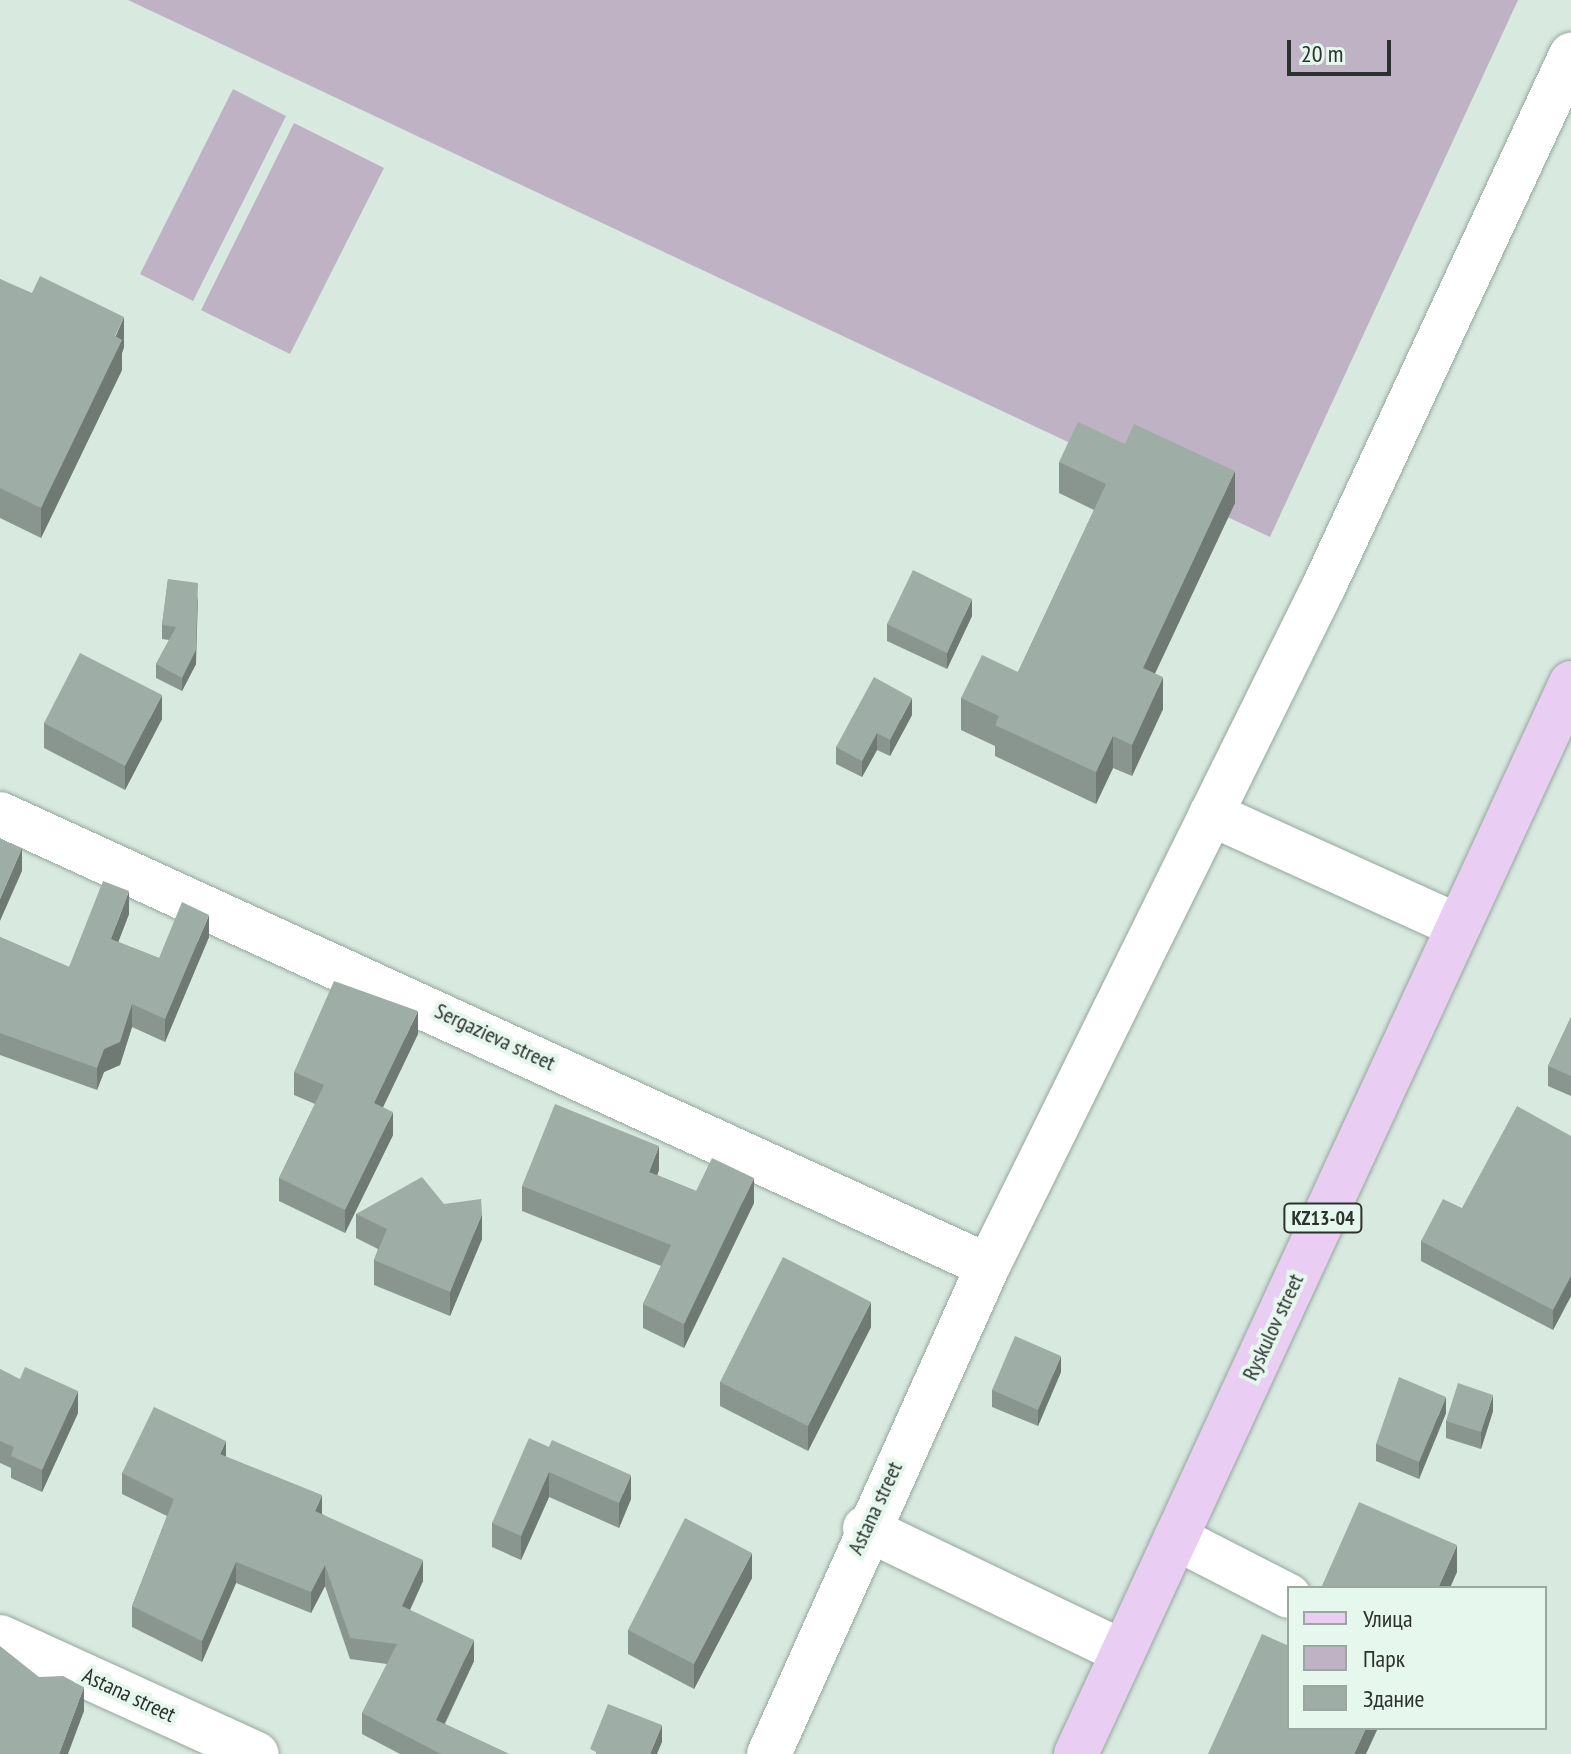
<!DOCTYPE html>
<meta charset="utf-8">
<style>
body{margin:0}
#map{position:relative;width:1571px;height:1754px;overflow:hidden;background:#d8eae0;font-family:"PT Sans Narrow",sans-serif}
div>[style]{position:absolute}
[style*='--x']{left:calc(var(--x)*1px);top:calc(var(--y)*1px);width:calc(var(--w)*1px);rotate:calc(var(--a)*1deg)}
.green>*{inset:0;background:#bfb2c4}
.roads{filter:drop-shadow(0 0 2px #95a69d) drop-shadow(0 0 2px #95a69d)}
.minor>*{height:44px;margin:-22px;padding:0 22px;transform-origin:22px;border-radius:22px;background:#fff}
.major>*{height:44px;margin:-22px;padding:0 22px;transform-origin:22px;border-radius:22px;background:#e9cdf2}
.wall>*{inset:0;background:#88968f}
.shaded-wall>*{inset:0;background:#6f7a74}
.building>*{inset:0;background:#9eaea6}
span{translate:-50% -50%;white-space:nowrap;text-align:center;line-height:1.15;-webkit-text-stroke:8px #e6f7ee;paint-order:stroke}
.shield-label span{padding:2px 6px;background:#e6f7ee;border:2px solid;border-radius:6px;-webkit-text-stroke-width:0}
.shield-label{font-size:20px;color:#2b312e;font-weight:700}
.street-label{font-size:22px;color:#2b312e}
.legend{position:absolute;left:1287px;top:1586px;width:260px;height:144px;box-sizing:border-box;background:#e6f7ee;border:2px solid #9ba8a1;margin:0;padding:10px 14px;list-style:none;font-size:24px;color:#2b312e}
.legend li{display:flex;align-items:center;gap:16px;height:40px}
.legend b{width:40px;border:2px solid #9ba8a1}
.scale{position:absolute;left:1287px;top:40px;width:104px;height:36px;box-sizing:border-box;border:4px solid #2b312e;border-top:0;padding-left:10px;font-size:24px;line-height:28px;white-space:nowrap;color:#2b312e;-webkit-text-stroke:6px #e6f7ee;paint-order:stroke}
</style>
<div id="map">
<div class="green">
<i style="clip-path:polygon(128px 0,1518px 0,1270px 537px)"></i>
<i style="clip-path:polygon(233px 89px,286px 116px,193px 301px,140px 274px)"></i>
<i style="clip-path:polygon(294px 123px,384px 168px,290px 354px,201px 310px)"></i>
</div>
<div class="roads">
<div class="minor">
<i style="--x:0;--y:814;--w:1086;--a:24.58"></i>
<i style="--x:1211;--y:814;--w:271;--a:24.4"></i>
<i style="--x:865;--y:1528;--w:286;--a:25.7"></i>
<i style="--x:1176;--y:1538;--w:127;--a:27.2"></i>
<i style="--x:0;--y:1637;--w:282;--a:24.5"></i>
<i style="--x:769;--y:1754;--w:535;--a:-65.83"></i>
<i style="--x:988;--y:1266;--w:758;--a:-63.71"></i>
<i style="--x:1324;--y:586;--w:586;--a:-65.05"></i>
</div>
<div class="major">
<i style="--x:1076;--y:1754;--w:1180;--a:-65.19"></i>
</div>
</div>
<div class="wall">
<i style="clip-path:polygon(0 279px,124px 347px,122px 353px,122px 370px,41px 538px,0 518px)"></i>
<i style="clip-path:polygon(1059px 462px,1235px 503px,1155px 673px,1163px 709px,1132px 776px,1113px 768px,1096px 804px,995px 756px,995px 746px,961px 730px,961px 698px,1018px 672px,1094px 510px,1059px 493px)"></i>
<i style="clip-path:polygon(168px 579px,196px 664px,182px 691px,156px 678px,156px 664px,169px 640px,162px 639px,162px 625px)"></i>
<i style="clip-path:polygon(972px 616px,947px 669px,887px 641px,887px 624px)"></i>
<i style="clip-path:polygon(912px 715px,890px 756px,877px 750px,862px 777px,836px 764px,836px 747px)"></i>
<i style="clip-path:polygon(162px 719px,125px 790px,44px 748px,44px 723px)"></i>
<i style="clip-path:polygon(129px 914px,118px 942px,159px 958px,209px 937px,165px 1042px,132px 1027px,120px 1065px,104px 1072px,97px 1090px,0 1055px,0 937px,69px 967px)"></i>
<i style="clip-path:polygon(1571px 1017px,1571px 1096px,1548px 1086px,1548px 1066px)"></i>
<i style="clip-path:polygon(418px 1034px,383px 1107px,393px 1135px,345px 1233px,279px 1201px,279px 1178px,315px 1104px,294px 1095px,294px 1072px)"></i>
<i style="clip-path:polygon(1571px 1136px,1571px 1296px,1553px 1330px,1421px 1261px,1421px 1241px,1462px 1208px)"></i>
<i style="clip-path:polygon(659px 1170px,657px 1175px,696px 1191px,754px 1203px,684px 1348px,643px 1328px,643px 1304px,661px 1266px,522px 1211px,522px 1186px)"></i>
<i style="clip-path:polygon(444px 1204px,482px 1239px,450px 1316px,374px 1285px,374px 1260px,378px 1249px,356px 1238px,356px 1214px)"></i>
<i style="clip-path:polygon(871px 1327px,808px 1451px,720px 1406px,720px 1382px)"></i>
<i style="clip-path:polygon(0 1369px,78px 1413px,42px 1492px,11px 1478px,11px 1468px,0 1463px)"></i>
<i style="clip-path:polygon(1061px 1372px,1038px 1426px,992px 1407px,992px 1390px)"></i>
<i style="clip-path:polygon(1493px 1411px,1481px 1449px,1446px 1438px,1446px 1421px)"></i>
<i style="clip-path:polygon(1446px 1413px,1419px 1479px,1376px 1461px,1376px 1444px)"></i>
<i style="clip-path:polygon(549px 1447px,631px 1499px,619px 1528px,549px 1497px,521px 1560px,492px 1547px,492px 1523px)"></i>
<i style="clip-path:polygon(226px 1457px,322px 1514px,423px 1581px,410px 1610px,474px 1661px,445px 1724px,509px 1754px,400px 1754px,362px 1734px,362px 1713px,387px 1664px,350px 1659px,325px 1586px,311px 1613px,236px 1583px,202px 1662px,132px 1627px,132px 1606px,167px 1516px,122px 1494px,122px 1473px)"></i>
<i style="clip-path:polygon(752px 1578px,694px 1689px,628px 1654px,628px 1630px)"></i>
</div>
<div class="shaded-wall">
<i style="clip-path:polygon(124px 317px,124px 347px,122px 353px,122px 370px,41px 538px,41px 508px)"></i>
<i style="clip-path:polygon(1235px 471px,1235px 503px,1143px 699px,1143px 668px)"></i>
<i style="clip-path:polygon(198px 596px,196px 664px,182px 691px,182px 678px)"></i>
<i style="clip-path:polygon(972px 599px,972px 616px,947px 669px,947px 653px)"></i>
<i style="clip-path:polygon(1163px 677px,1163px 709px,1132px 776px,1132px 745px)"></i>
<i style="clip-path:polygon(162px 695px,162px 719px,125px 790px,125px 766px)"></i>
<i style="clip-path:polygon(912px 698px,912px 715px,890px 756px,890px 740px)"></i>
<i style="clip-path:polygon(877px 733px,877px 750px,862px 777px,862px 761px)"></i>
<i style="clip-path:polygon(1113px 736px,1113px 768px,1096px 804px,1096px 772px)"></i>
<i style="clip-path:polygon(22px 848px,22px 871px,0 921px,0 899px)"></i>
<i style="clip-path:polygon(129px 891px,129px 914px,111px 961px,111px 939px)"></i>
<i style="clip-path:polygon(209px 915px,209px 937px,165px 1042px,165px 1019px)"></i>
<i style="clip-path:polygon(132px 1004px,132px 1027px,120px 1065px,104px 1072px,97px 1090px,97px 1068px,104px 1049px)"></i>
<i style="clip-path:polygon(418px 1011px,418px 1034px,374px 1126px,374px 1103px)"></i>
<i style="clip-path:polygon(393px 1112px,393px 1135px,345px 1233px,345px 1210px)"></i>
<i style="clip-path:polygon(659px 1146px,659px 1170px,649px 1197px,649px 1172px)"></i>
<i style="clip-path:polygon(754px 1178px,754px 1203px,684px 1348px,684px 1324px)"></i>
<i style="clip-path:polygon(482px 1214px,482px 1239px,450px 1316px,450px 1292px)"></i>
<i style="clip-path:polygon(1571px 1276px,1571px 1296px,1553px 1330px,1553px 1310px)"></i>
<i style="clip-path:polygon(871px 1302px,871px 1327px,808px 1451px,808px 1426px)"></i>
<i style="clip-path:polygon(1061px 1356px,1061px 1372px,1038px 1426px,1038px 1410px)"></i>
<i style="clip-path:polygon(78px 1391px,78px 1413px,42px 1492px,42px 1470px)"></i>
<i style="clip-path:polygon(1493px 1395px,1493px 1411px,1481px 1449px,1481px 1432px)"></i>
<i style="clip-path:polygon(1446px 1397px,1446px 1413px,1419px 1479px,1419px 1462px)"></i>
<i style="clip-path:polygon(226px 1441px,226px 1462px,220px 1454px)"></i>
<i style="clip-path:polygon(549px 1472px,549px 1497px,521px 1560px,521px 1536px)"></i>
<i style="clip-path:polygon(631px 1475px,631px 1499px,619px 1528px,619px 1503px)"></i>
<i style="clip-path:polygon(322px 1495px,322px 1516px,315px 1511px)"></i>
<i style="clip-path:polygon(1457px 1545px,1457px 1572px,1450px 1588px,1438px 1588px)"></i>
<i style="clip-path:polygon(752px 1553px,752px 1578px,694px 1689px,694px 1664px)"></i>
<i style="clip-path:polygon(423px 1560px,423px 1581px,402px 1627px,402px 1606px)"></i>
<i style="clip-path:polygon(236px 1562px,236px 1583px,202px 1662px,202px 1641px)"></i>
<i style="clip-path:polygon(325px 1565px,325px 1586px,311px 1613px,311px 1592px)"></i>
<i style="clip-path:polygon(474px 1640px,474px 1661px,436px 1741px,436px 1720px)"></i>
<i style="clip-path:polygon(84px 1687px,84px 1711px,68px 1754px,59px 1754px)"></i>
<i style="clip-path:polygon(662px 1725px,662px 1742px,657px 1754px,650px 1754px)"></i>
<i style="clip-path:polygon(1366px 1728px,1378px 1728px,1366px 1754px,1354px 1754px)"></i>
</div>
<div class="building">
<i style="clip-path:polygon(40px 276px,124px 317px,115px 336px,122px 340px,41px 508px,0 488px,0 279px,32px 293px)"></i>
<i style="clip-path:polygon(1078px 422px,1125px 444px,1134px 424px,1235px 471px,1143px 668px,1163px 677px,1132px 745px,1113px 736px,1096px 772px,995px 725px,999px 716px,961px 698px,982px 655px,1018px 672px,1106px 484px,1059px 462px)"></i>
<i style="clip-path:polygon(913px 570px,972px 599px,947px 653px,887px 624px)"></i>
<i style="clip-path:polygon(168px 579px,198px 583px,196px 650px,182px 678px,156px 664px,176px 627px,162px 625px)"></i>
<i style="clip-path:polygon(80px 653px,162px 695px,125px 766px,44px 723px)"></i>
<i style="clip-path:polygon(874px 677px,912px 698px,890px 740px,877px 733px,862px 761px,836px 747px)"></i>
<i style="clip-path:polygon(0 839px,22px 848px,0 899px)"></i>
<i style="clip-path:polygon(103px 881px,129px 891px,111px 939px,159px 958px,182px 902px,209px 915px,165px 1019px,132px 1004px,120px 1042px,104px 1049px,97px 1068px,0 1033px,0 937px,69px 967px)"></i>
<i style="clip-path:polygon(334px 981px,418px 1011px,374px 1103px,393px 1112px,345px 1210px,279px 1178px,324px 1085px,294px 1072px)"></i>
<i style="clip-path:polygon(1571px 1017px,1571px 1076px,1548px 1066px)"></i>
<i style="clip-path:polygon(555px 1104px,659px 1146px,649px 1172px,696px 1191px,712px 1158px,754px 1178px,684px 1324px,643px 1304px,671px 1245px,522px 1186px)"></i>
<i style="clip-path:polygon(1517px 1106px,1571px 1136px,1571px 1276px,1553px 1310px,1421px 1241px,1443px 1199px,1462px 1208px)"></i>
<i style="clip-path:polygon(422px 1177px,444px 1204px,481px 1199px,482px 1214px,450px 1292px,374px 1260px,387px 1229px,356px 1214px)"></i>
<i style="clip-path:polygon(783px 1257px,871px 1302px,808px 1426px,720px 1382px)"></i>
<i style="clip-path:polygon(1015px 1336px,1061px 1356px,1038px 1410px,992px 1390px)"></i>
<i style="clip-path:polygon(25px 1367px,78px 1391px,42px 1470px,11px 1456px,14px 1447px,0 1441px,0 1369px,20px 1379px)"></i>
<i style="clip-path:polygon(1399px 1377px,1446px 1397px,1419px 1462px,1376px 1444px)"></i>
<i style="clip-path:polygon(1458px 1383px,1493px 1395px,1481px 1432px,1446px 1421px)"></i>
<i style="clip-path:polygon(154px 1407px,226px 1441px,220px 1454px,322px 1495px,315px 1511px,423px 1560px,402px 1606px,474px 1640px,436px 1720px,509px 1754px,441px 1754px,362px 1713px,397px 1644px,350px 1638px,325px 1565px,311px 1592px,236px 1562px,202px 1641px,132px 1606px,174px 1499px,122px 1473px)"></i>
<i style="clip-path:polygon(529px 1438px,549px 1447px,552px 1440px,631px 1475px,619px 1503px,549px 1472px,521px 1536px,492px 1523px)"></i>
<i style="clip-path:polygon(1359px 1502px,1457px 1545px,1438px 1588px,1321px 1588px)"></i>
<i style="clip-path:polygon(685px 1518px,752px 1553px,694px 1664px,628px 1630px)"></i>
<i style="clip-path:polygon(1262px 1634px,1289px 1646px,1289px 1728px,1366px 1728px,1354px 1754px,1208px 1754px)"></i>
<i style="clip-path:polygon(0 1646px,39px 1677px,63px 1676px,84px 1687px,59px 1754px,0 1754px)"></i>
<i style="clip-path:polygon(608px 1704px,662px 1725px,650px 1754px,596px 1754px,596px 1752px,590px 1749px)"></i>
</div>
<div class="shield-label">
<span style="left:1323px;top:1218px">KZ13-04</span>
</div>
<div class="street-label">
<span style="left:495px;top:1037px;rotate:25deg">Sergazieva street</span>
<span style="left:1273px;top:1327px;rotate:-65deg">Ryskulov street</span>
<span style="left:875px;top:1508px;rotate:-65deg">Astana street</span>
<span style="left:129px;top:1695px;rotate:25deg">Astana street</span>
</div>
<ul class="legend">
<li><b style="height:10px;background:#e9cdf2"></b>Улица</li>
<li><b style="height:22px;background:#bfb2c4"></b>Парк</li>
<li><b style="height:22px;background:#9eaea6"></b>Здание</li>
</ul>
<div class="scale">20 m</div>
</div>
